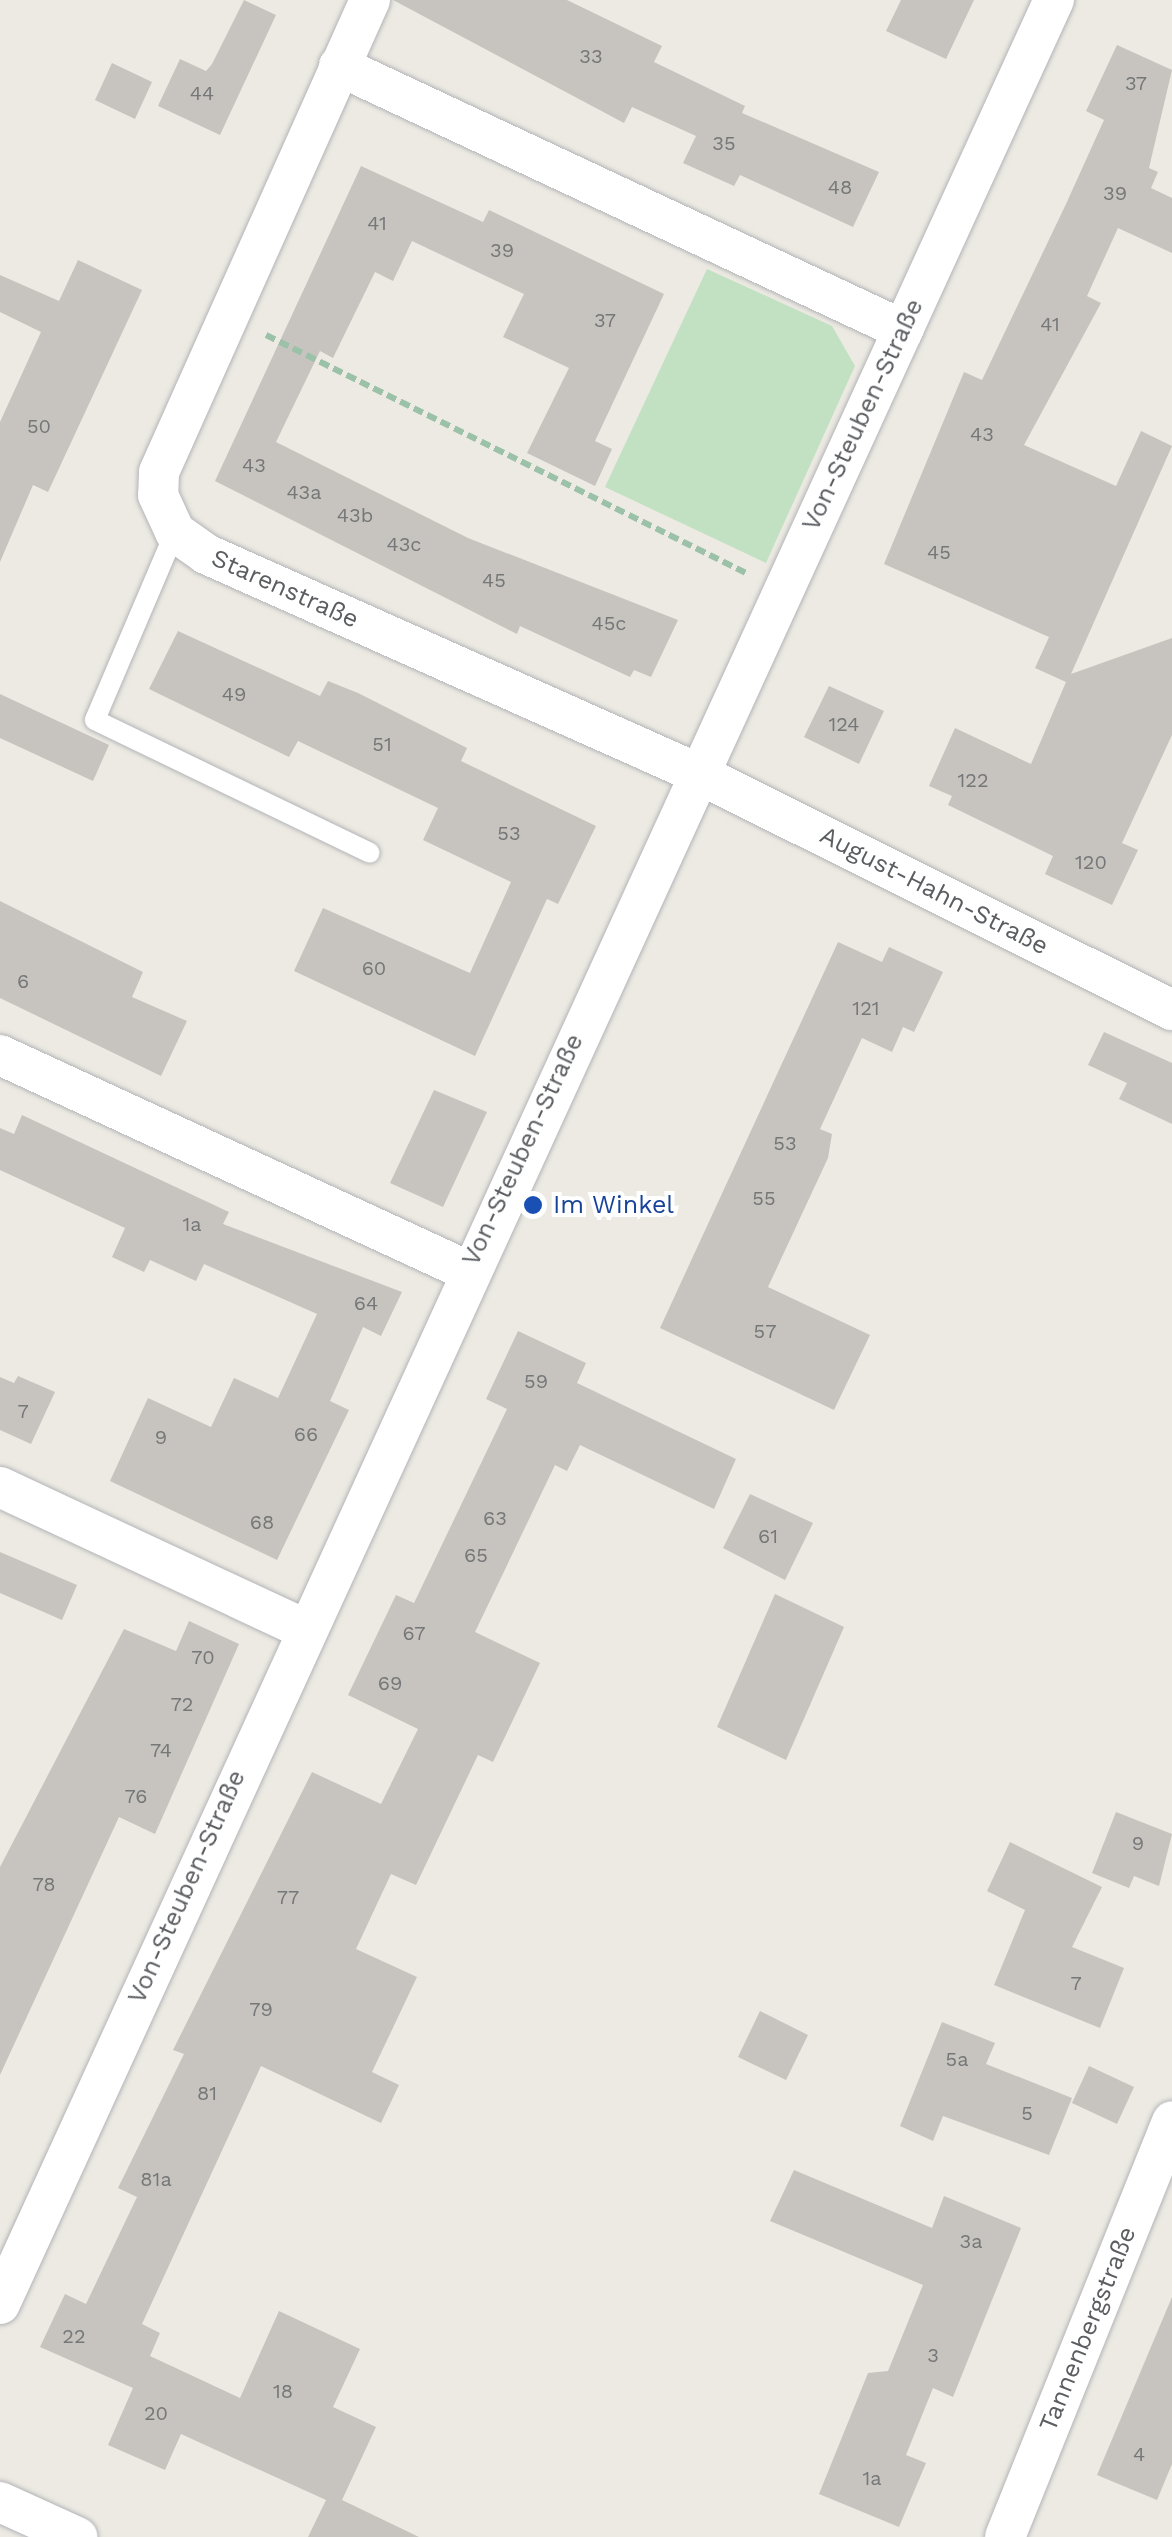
<!DOCTYPE html>
<meta charset="utf-8">
<style>
body{margin:0}
#map{position:relative;width:1172px;height:2537px;overflow:hidden;background:#eceae2;font-family:"Work Sans",sans-serif}
div>[style]{position:absolute}
[style*='--x']{left:calc(var(--x)*1px);top:calc(var(--y)*1px);width:calc(var(--w)*1px);rotate:calc(var(--a)*1deg)}
.green>*{inset:0;background:#c1e1c2}
.building>*{inset:0;background:#c7c4bf}
.path>*{height:6px;margin-top:-3px;transform-origin:0;background:repeating-linear-gradient(90deg,#9bc1a8 0 10px,transparent 0 15px)}
.roads{filter:drop-shadow(0 0 2px #b3b4b8) drop-shadow(0 0 2px #b3b4b8)}
.service>*{height:20px;margin:-10px;padding:0 10px;transform-origin:10px;border-radius:10px;background:#fff}
.minor>*{height:40px;margin:-20px;padding:0 20px;transform-origin:20px;border-radius:20px;background:#fff}
.dots>*{width:28px;height:28px;translate:-50% -50%;box-sizing:border-box;border:5px solid #fff;border-radius:50%}
span{translate:-50% -50%;white-space:nowrap;text-align:center;line-height:1.15;-webkit-text-stroke:8px #fff;paint-order:stroke}
.number-label{font-size:20px;color:#767778}
.number-label span{-webkit-text-stroke-width:0}
.street-label{font-size:25px;color:#5b5d61}
.transit-label{font-size:25px;color:#164399}
.left{translate:0 -50%;text-align:left}
</style>
<div id="map">
<div class="green">
<i style="clip-path:polygon(707px 269px,832px 326px,855px 366px,766px 563px,605px 487px)"></i>
</div>
<div class="building">
<i style="clip-path:polygon(244px 0,276px 15px,220px 135px,158px 106px,180px 59px,206px 71px,212px 64px)"></i>
<i style="clip-path:polygon(393px 0,567px 0,662px 46px,654px 62px,745px 106px,742px 113px,879px 172px,853px 227px,740px 175px,734px 186px,683px 163px,696px 136px,632px 107px,624px 123px)"></i>
<i style="clip-path:polygon(901px 0,974px 0,946px 59px,886px 31px)"></i>
<i style="clip-path:polygon(1117px 45px,1172px 70px,1149px 168px,1158px 172px,1151px 188px,1172px 198px,1172px 253px,1118px 228px,1087px 296px,1101px 303px,1024px 445px,1116px 486px,1141px 431px,1172px 446px,1071px 674px,1172px 638px,1172px 735px,1122px 843px,1138px 850px,1112px 905px,1045px 874px,1053px 856px,948px 805px,952px 796px,929px 786px,955px 728px,1031px 764px,1066px 682px,1035px 668px,1049px 637px,884px 564px,964px 372px,982px 380px,1066px 204px,1104px 120px,1086px 111px)"></i>
<i style="clip-path:polygon(112px 63px,152px 82px,135px 119px,95px 100px)"></i>
<i style="clip-path:polygon(361px 166px,483px 222px,489px 210px,664px 294px,595px 441px,612px 449px,595px 486px,527px 453px,569px 368px,503px 337px,524px 294px,412px 241px,393px 281px,375px 272px,333px 358px,320px 351px,276px 442px,468px 538px,678px 620px,651px 677px,634px 670px,630px 677px,520px 626px,517px 634px,215px 481px)"></i>
<i style="clip-path:polygon(78px 260px,142px 290px,48px 492px,33px 485px,0 562px,0 422px,41px 332px,0 312px,0 275px,59px 301px)"></i>
<i style="clip-path:polygon(178px 631px,320px 696px,328px 681px,358px 693px,467px 748px,461px 761px,596px 826px,558px 904px,547px 899px,475px 1056px,294px 971px,323px 908px,470px 973px,511px 882px,423px 840px,438px 808px,298px 741px,289px 757px,149px 689px)"></i>
<i style="clip-path:polygon(829px 686px,884px 711px,859px 764px,804px 737px)"></i>
<i style="clip-path:polygon(0 694px,109px 745px,93px 781px,0 738px)"></i>
<i style="clip-path:polygon(0 901px,143px 972px,132px 997px,187px 1021px,161px 1076px,0 998px)"></i>
<i style="clip-path:polygon(838px 942px,882px 962px,889px 947px,943px 972px,914px 1032px,903px 1027px,892px 1052px,862px 1038px,820px 1129px,832px 1134px,828px 1158px,768px 1287px,870px 1335px,834px 1410px,660px 1328px)"></i>
<i style="clip-path:polygon(1104px 1032px,1172px 1063px,1172px 1124px,1119px 1099px,1127px 1083px,1088px 1065px)"></i>
<i style="clip-path:polygon(434px 1090px,487px 1112px,443px 1207px,390px 1183px)"></i>
<i style="clip-path:polygon(22px 1115px,229px 1212px,223px 1224px,402px 1292px,381px 1336px,363px 1327px,330px 1401px,349px 1410px,277px 1560px,110px 1481px,148px 1398px,211px 1427px,234px 1378px,278px 1398px,317px 1314px,204px 1264px,196px 1281px,150px 1260px,144px 1272px,112px 1257px,125px 1228px,0 1170px,0 1128px,14px 1134px)"></i>
<i style="clip-path:polygon(518px 1331px,586px 1363px,577px 1383px,736px 1459px,714px 1509px,580px 1445px,567px 1471px,555px 1465px,475px 1632px,540px 1663px,493px 1762px,478px 1755px,416px 1885px,391px 1874px,356px 1949px,417px 1977px,372px 2072px,399px 2085px,381px 2123px,261px 2066px,142px 2324px,160px 2333px,150px 2356px,240px 2398px,279px 2311px,360px 2349px,333px 2407px,376px 2427px,342px 2500px,419px 2537px,308px 2537px,326px 2500px,181px 2434px,165px 2470px,108px 2445px,133px 2388px,40px 2347px,65px 2294px,86px 2304px,137px 2197px,118px 2188px,184px 2054px,173px 2050px,312px 1772px,381px 1804px,418px 1729px,348px 1695px,396px 1595px,414px 1603px,507px 1409px,486px 1399px)"></i>
<i style="clip-path:polygon(18px 1376px,55px 1392px,31px 1444px,0 1430px,0 1377px,14px 1383px)"></i>
<i style="clip-path:polygon(750px 1494px,813px 1523px,785px 1580px,723px 1548px)"></i>
<i style="clip-path:polygon(0 1552px,77px 1585px,62px 1620px,0 1593px)"></i>
<i style="clip-path:polygon(775px 1594px,844px 1627px,786px 1760px,717px 1727px)"></i>
<i style="clip-path:polygon(189px 1621px,239px 1644px,155px 1834px,119px 1817px,0 2075px,0 1867px,124px 1629px,176px 1651px)"></i>
<i style="clip-path:polygon(1116px 1812px,1172px 1834px,1159px 1886px,1134px 1876px,1129px 1888px,1092px 1873px)"></i>
<i style="clip-path:polygon(1010px 1842px,1102px 1887px,1072px 1947px,1124px 1968px,1100px 2028px,994px 1985px,1025px 1910px,987px 1891px)"></i>
<i style="clip-path:polygon(760px 2011px,808px 2035px,786px 2080px,738px 2057px)"></i>
<i style="clip-path:polygon(942px 2022px,995px 2043px,986px 2064px,1072px 2098px,1049px 2155px,943px 2116px,933px 2141px,900px 2126px)"></i>
<i style="clip-path:polygon(1089px 2066px,1134px 2087px,1117px 2124px,1072px 2103px)"></i>
<i style="clip-path:polygon(794px 2170px,932px 2228px,944px 2196px,1021px 2228px,953px 2397px,933px 2388px,906px 2455px,926px 2463px,899px 2527px,819px 2494px,868px 2373px,888px 2371px,923px 2285px,770px 2221px)"></i>
<i style="clip-path:polygon(1172px 2297px,1172px 2464px,1157px 2500px,1097px 2475px)"></i>
</div>
<div class="path">
<i style="--x:266;--y:335;--w:538;--a:26.37"></i>
</div>
<div class="roads">
<div class="service">
<i style="--x:175;--y:532;--w:204;--a:113.1"></i>
<i style="--x:95;--y:720;--w:305;--a:25.8"></i>
</div>
<div class="minor">
<i style="--x:370;--y:0;--w:517;--a:114.09"></i>
<i style="--x:159;--y:472;--w:23;--a:92"></i>
<i style="--x:158;--y:495;--w:41;--a:65.3"></i>
<i style="--x:175;--y:532;--w:38;--a:35"></i>
<i style="--x:206;--y:554;--w:538;--a:24.04"></i>
<i style="--x:697;--y:773;--w:531;--a:26.52"></i>
<i style="--x:339;--y:66;--w:623;--a:25.08"></i>
<i style="--x:0;--y:1055;--w:515;--a:24.78"></i>
<i style="--x:0;--y:1487;--w:336;--a:25"></i>
<i style="--x:0;--y:2304;--w:2534;--a:-65.42"></i>
<i style="--x:0;--y:2502;--w:85;--a:24.4"></i>
<i style="--x:1005;--y:2537;--w:448;--a:-68.1"></i>
</div>
</div>
<div class="dots">
<i style="left:533px;top:1205px;background:#1a4fb4"></i>
</div>
<div class="number-label">
<span style="left:591px;top:56px">33</span>
<span style="left:1136px;top:83px">37</span>
<span style="left:202px;top:93px">44</span>
<span style="left:724px;top:143px">35</span>
<span style="left:840px;top:187px">48</span>
<span style="left:1115px;top:193px">39</span>
<span style="left:377px;top:223px">41</span>
<span style="left:502px;top:250px">39</span>
<span style="left:605px;top:320px">37</span>
<span style="left:1050px;top:324px">41</span>
<span style="left:39px;top:426px">50</span>
<span style="left:982px;top:434px">43</span>
<span style="left:254px;top:465px">43</span>
<span style="left:304px;top:492px">43a</span>
<span style="left:355px;top:515px">43b</span>
<span style="left:404px;top:544px">43c</span>
<span style="left:939px;top:552px">45</span>
<span style="left:494px;top:580px">45</span>
<span style="left:609px;top:623px">45c</span>
<span style="left:234px;top:694px">49</span>
<span style="left:844px;top:724px">124</span>
<span style="left:382px;top:744px">51</span>
<span style="left:973px;top:780px">122</span>
<span style="left:509px;top:833px">53</span>
<span style="left:1091px;top:862px">120</span>
<span style="left:374px;top:968px">60</span>
<span style="left:23px;top:981px">6</span>
<span style="left:866px;top:1008px">121</span>
<span style="left:785px;top:1143px">53</span>
<span style="left:764px;top:1198px">55</span>
<span style="left:192px;top:1224px">1a</span>
<span style="left:366px;top:1303px">64</span>
<span style="left:765px;top:1331px">57</span>
<span style="left:536px;top:1381px">59</span>
<span style="left:23px;top:1411px">7</span>
<span style="left:306px;top:1434px">66</span>
<span style="left:161px;top:1437px">9</span>
<span style="left:495px;top:1518px">63</span>
<span style="left:262px;top:1522px">68</span>
<span style="left:768px;top:1536px">61</span>
<span style="left:476px;top:1555px">65</span>
<span style="left:414px;top:1633px">67</span>
<span style="left:203px;top:1657px">70</span>
<span style="left:390px;top:1683px">69</span>
<span style="left:182px;top:1704px">72</span>
<span style="left:161px;top:1750px">74</span>
<span style="left:136px;top:1796px">76</span>
<span style="left:1138px;top:1843px">9</span>
<span style="left:44px;top:1884px">78</span>
<span style="left:288px;top:1897px">77</span>
<span style="left:1076px;top:1983px">7</span>
<span style="left:261px;top:2009px">79</span>
<span style="left:957px;top:2059px">5a</span>
<span style="left:207px;top:2093px">81</span>
<span style="left:1027px;top:2113px">5</span>
<span style="left:156px;top:2179px">81a</span>
<span style="left:971px;top:2241px">3a</span>
<span style="left:74px;top:2336px">22</span>
<span style="left:933px;top:2355px">3</span>
<span style="left:283px;top:2391px">18</span>
<span style="left:156px;top:2413px">20</span>
<span style="left:1139px;top:2454px">4</span>
<span style="left:872px;top:2478px">1a</span>
</div>
<div class="street-label">
<span style="left:863px;top:415px;rotate:-65deg">Von-Steuben-Straße</span>
<span style="left:285px;top:589px;rotate:24deg">Starenstraße</span>
<span style="left:934px;top:891px;rotate:27deg">August-Hahn-Straße</span>
<span style="left:523px;top:1150px;rotate:-65deg">Von-Steuben-Straße</span>
<span style="left:187px;top:1887px;rotate:-66deg">Von-Steuben-Straße</span>
<span style="left:1088px;top:2329px;rotate:-68deg">Tannenbergstraße</span>
</div>
<div class="transit-label">
<span class="left" style="left:553px;top:1205px">Im Winkel</span>
</div>
</div>
